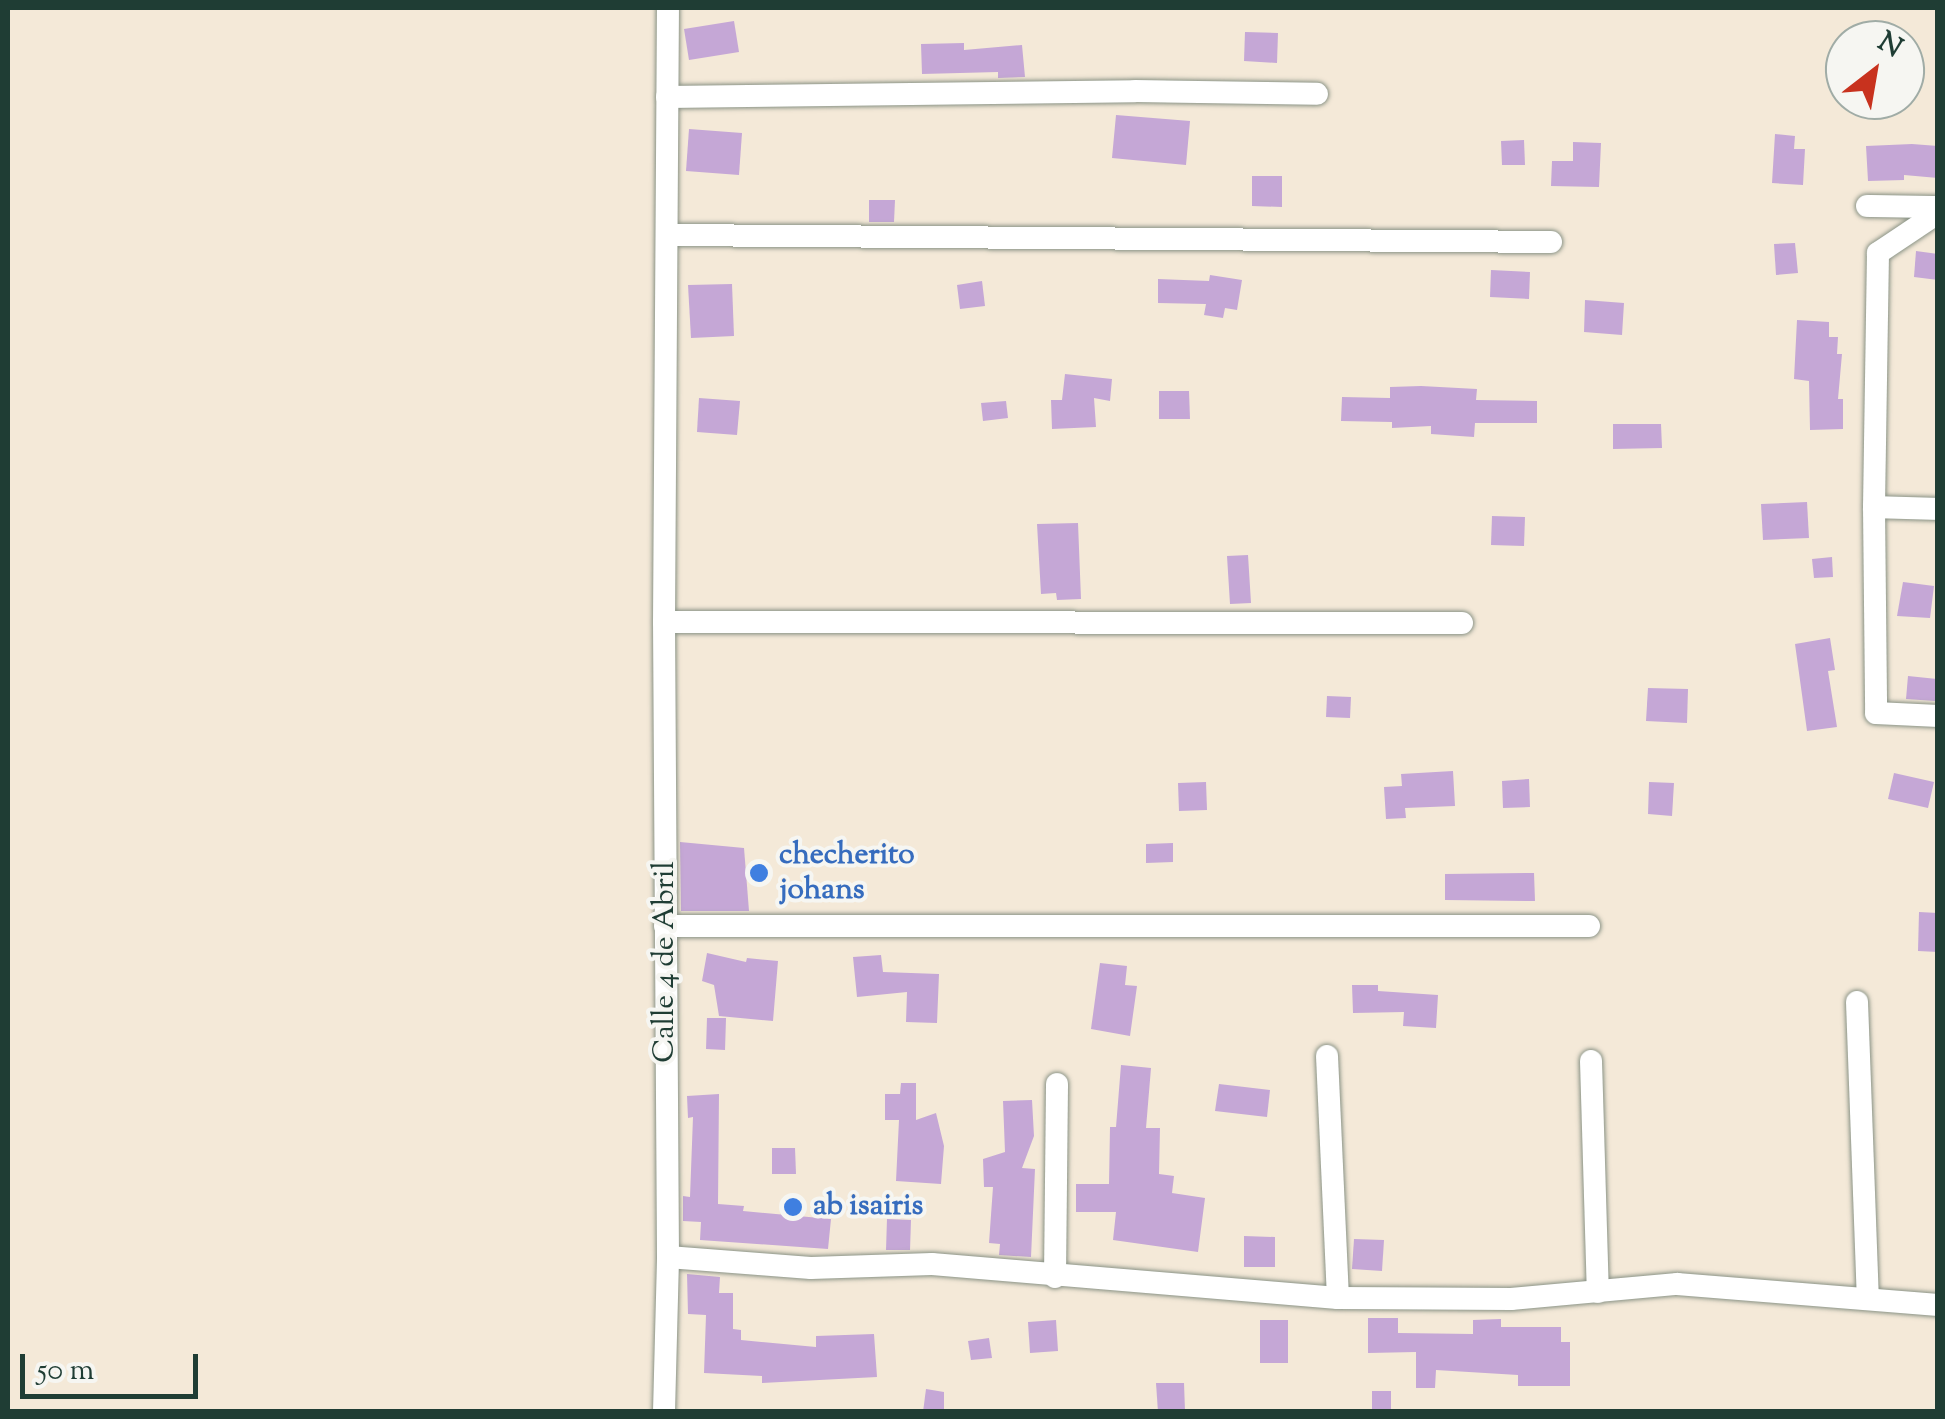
<!DOCTYPE html>
<style>
body{margin:0}
#map{position:relative;width:1945px;height:1419px;overflow:hidden;background:#f4e9d8;font-family:"Sorts Mill Goudy",serif}
div>[style]{position:absolute}
[style*='--x']{left:calc(var(--x)*1px);top:calc(var(--y)*1px);width:calc(var(--w)*1px);rotate:calc(var(--a)*1deg)}
.building>*{inset:0;background:#c5a7d6}
.roads{filter:drop-shadow(0 0 2px #8a9386) drop-shadow(0 0 2px #8a9386)}
.street>*{height:22px;margin:-11px;padding:0 11px;transform-origin:11px;border-radius:11px;background:#fff}
.dots>*{width:28px;height:28px;translate:-50% -50%;box-sizing:border-box;border:5px solid #f6f6f2;border-radius:50%}
span{translate:-50% -50%;white-space:nowrap;text-align:center;line-height:1.15;-webkit-text-stroke:8px #f6f6f2;paint-order:stroke}
.shop-label{font-size:30px;color:#366cbe;font-weight:700}
.left{translate:0 -50%;text-align:left}
.street-label{font-size:30px;color:#1f3d34}
.frame{position:absolute;inset:0;border:10px solid #1f3d34;pointer-events:none}
.north{position:absolute;left:1825px;top:20px;width:100px;height:100px;box-sizing:border-box;background:#f6f6f2;border:2px solid #a0aca6;border-radius:50%;rotate:31deg;font-size:28px;font-weight:700;line-height:40px;text-align:center;color:#1f3d34}
.north::after{content:'';display:block;margin:auto;width:35px;height:45px;background:#c8321e;clip-path:polygon(50% 0,100% 100%,50% 72%,0 100%)}
.scale{position:absolute;left:20px;top:1354px;width:178px;height:45px;box-sizing:border-box;border:5px solid #1f3d34;border-top:0;padding-left:12px;font-size:30px;line-height:35px;white-space:nowrap;color:#1f3d34;-webkit-text-stroke:8px #f6f6f2;paint-order:stroke}
</style>
<div id="map">
<div class="building">
<i style="clip-path:polygon(734px 21px,739px 52px,689px 60px,684px 29px)"></i>
<i style="clip-path:polygon(1245px 32px,1278px 33px,1277px 63px,1244px 61px)"></i>
<i style="clip-path:polygon(964px 43px,964px 50px,1022px 45px,1025px 77px,998px 78px,998px 72px,922px 74px,921px 44px)"></i>
<i style="clip-path:polygon(1116px 115px,1190px 121px,1186px 165px,1112px 158px)"></i>
<i style="clip-path:polygon(689px 129px,742px 133px,739px 175px,686px 171px)"></i>
<i style="clip-path:polygon(1775px 134px,1795px 136px,1794px 149px,1805px 149px,1803px 185px,1772px 183px)"></i>
<i style="clip-path:polygon(1524px 140px,1525px 165px,1502px 165px,1501px 141px)"></i>
<i style="clip-path:polygon(1573px 142px,1601px 143px,1599px 187px,1551px 186px,1552px 161px,1573px 161px)"></i>
<i style="clip-path:polygon(1912px 144px,1938px 146px,1938px 178px,1904px 175px,1904px 180px,1868px 181px,1866px 146px)"></i>
<i style="clip-path:polygon(1252px 176px,1282px 176px,1282px 207px,1252px 206px)"></i>
<i style="clip-path:polygon(869px 200px,895px 200px,894px 222px,869px 222px)"></i>
<i style="clip-path:polygon(1795px 243px,1798px 273px,1776px 275px,1774px 244px)"></i>
<i style="clip-path:polygon(1916px 251px,1938px 254px,1938px 280px,1914px 277px)"></i>
<i style="clip-path:polygon(1491px 270px,1530px 272px,1529px 299px,1490px 297px)"></i>
<i style="clip-path:polygon(1210px 275px,1242px 280px,1237px 310px,1225px 308px,1223px 318px,1204px 315px,1206px 304px,1158px 303px,1158px 279px,1209px 281px)"></i>
<i style="clip-path:polygon(982px 281px,985px 306px,960px 309px,957px 285px)"></i>
<i style="clip-path:polygon(732px 284px,734px 336px,691px 338px,688px 285px)"></i>
<i style="clip-path:polygon(1585px 300px,1624px 303px,1622px 335px,1584px 332px)"></i>
<i style="clip-path:polygon(1797px 320px,1829px 322px,1829px 337px,1838px 337px,1837px 354px,1842px 354px,1838px 399px,1843px 399px,1843px 429px,1810px 430px,1809px 381px,1794px 379px)"></i>
<i style="clip-path:polygon(1065px 374px,1112px 379px,1110px 401px,1094px 398px,1096px 427px,1052px 429px,1051px 400px,1062px 400px)"></i>
<i style="clip-path:polygon(1421px 386px,1477px 389px,1476px 400px,1537px 401px,1537px 423px,1475px 423px,1474px 437px,1431px 434px,1431px 426px,1392px 428px,1392px 422px,1341px 421px,1342px 397px,1390px 398px,1390px 387px)"></i>
<i style="clip-path:polygon(1159px 391px,1189px 391px,1190px 419px,1159px 419px)"></i>
<i style="clip-path:polygon(699px 398px,740px 401px,737px 435px,697px 432px)"></i>
<i style="clip-path:polygon(1006px 401px,1008px 418px,983px 421px,981px 403px)"></i>
<i style="clip-path:polygon(1613px 424px,1661px 424px,1662px 448px,1613px 449px)"></i>
<i style="clip-path:polygon(1807px 502px,1809px 538px,1763px 540px,1761px 504px)"></i>
<i style="clip-path:polygon(1492px 516px,1525px 517px,1524px 546px,1491px 545px)"></i>
<i style="clip-path:polygon(1078px 523px,1081px 599px,1057px 600px,1056px 593px,1041px 594px,1037px 524px)"></i>
<i style="clip-path:polygon(1248px 555px,1251px 603px,1230px 604px,1227px 556px)"></i>
<i style="clip-path:polygon(1832px 557px,1833px 577px,1814px 578px,1812px 559px)"></i>
<i style="clip-path:polygon(1903px 582px,1934px 586px,1930px 618px,1897px 616px)"></i>
<i style="clip-path:polygon(1830px 638px,1835px 670px,1828px 671px,1837px 727px,1807px 731px,1795px 644px)"></i>
<i style="clip-path:polygon(1908px 676px,1937px 679px,1935px 701px,1906px 699px)"></i>
<i style="clip-path:polygon(1648px 688px,1688px 689px,1687px 723px,1646px 721px)"></i>
<i style="clip-path:polygon(1327px 696px,1351px 697px,1350px 718px,1326px 717px)"></i>
<i style="clip-path:polygon(1453px 771px,1455px 806px,1405px 808px,1406px 818px,1386px 819px,1384px 787px,1402px 786px,1401px 774px)"></i>
<i style="clip-path:polygon(1894px 773px,1934px 782px,1928px 808px,1888px 799px)"></i>
<i style="clip-path:polygon(1529px 779px,1530px 807px,1503px 808px,1502px 781px)"></i>
<i style="clip-path:polygon(1206px 782px,1207px 810px,1179px 811px,1178px 783px)"></i>
<i style="clip-path:polygon(1649px 782px,1674px 783px,1672px 816px,1648px 814px)"></i>
<i style="clip-path:polygon(680px 842px,744px 848px,749px 911px,681px 911px)"></i>
<i style="clip-path:polygon(1173px 843px,1173px 862px,1146px 863px,1146px 844px)"></i>
<i style="clip-path:polygon(1534px 873px,1535px 901px,1445px 900px,1445px 874px)"></i>
<i style="clip-path:polygon(1919px 912px,1938px 913px,1938px 952px,1918px 951px)"></i>
<i style="clip-path:polygon(707px 953px,746px 962px,747px 958px,778px 961px,773px 1021px,719px 1016px,714px 985px,702px 981px)"></i>
<i style="clip-path:polygon(881px 955px,883px 972px,939px 974px,937px 1023px,906px 1022px,907px 992px,857px 997px,853px 957px)"></i>
<i style="clip-path:polygon(1100px 963px,1127px 966px,1125px 985px,1137px 986px,1130px 1036px,1091px 1029px)"></i>
<i style="clip-path:polygon(1352px 985px,1378px 985px,1378px 991px,1438px 995px,1436px 1028px,1403px 1026px,1404px 1012px,1353px 1013px)"></i>
<i style="clip-path:polygon(707px 1018px,726px 1018px,725px 1050px,706px 1049px)"></i>
<i style="clip-path:polygon(1121px 1065px,1151px 1068px,1146px 1128px,1160px 1128px,1159px 1174px,1174px 1176px,1172px 1193px,1205px 1198px,1198px 1252px,1113px 1240px,1116px 1212px,1076px 1212px,1076px 1184px,1109px 1184px,1110px 1127px,1116px 1127px)"></i>
<i style="clip-path:polygon(901px 1083px,916px 1083px,916px 1120px,936px 1113px,944px 1146px,941px 1184px,896px 1181px,899px 1120px,885px 1120px,885px 1094px,900px 1094px)"></i>
<i style="clip-path:polygon(1219px 1084px,1270px 1090px,1267px 1117px,1215px 1111px)"></i>
<i style="clip-path:polygon(719px 1094px,718px 1204px,744px 1206px,743px 1211px,831px 1219px,828px 1249px,700px 1240px,701px 1222px,683px 1221px,683px 1196px,690px 1197px,693px 1117px,688px 1118px,687px 1096px)"></i>
<i style="clip-path:polygon(1032px 1100px,1034px 1136px,1022px 1168px,1035px 1169px,1031px 1257px,999px 1255px,1000px 1244px,989px 1243px,993px 1187px,984px 1187px,983px 1159px,1005px 1152px,1003px 1101px)"></i>
<i style="clip-path:polygon(772px 1148px,795px 1148px,796px 1174px,772px 1174px)"></i>
<i style="clip-path:polygon(887px 1219px,911px 1220px,910px 1250px,886px 1250px)"></i>
<i style="clip-path:polygon(1244px 1236px,1275px 1237px,1275px 1267px,1244px 1267px)"></i>
<i style="clip-path:polygon(1354px 1239px,1384px 1240px,1382px 1271px,1352px 1269px)"></i>
<i style="clip-path:polygon(687px 1274px,720px 1277px,719px 1293px,733px 1293px,733px 1329px,741px 1330px,741px 1340px,816px 1347px,816px 1336px,874px 1334px,877px 1377px,762px 1383px,762px 1376px,704px 1373px,706px 1315px,688px 1314px)"></i>
<i style="clip-path:polygon(1368px 1318px,1398px 1318px,1398px 1333px,1473px 1334px,1473px 1320px,1501px 1319px,1501px 1327px,1561px 1327px,1561px 1342px,1570px 1342px,1570px 1386px,1518px 1386px,1518px 1375px,1436px 1370px,1435px 1388px,1416px 1388px,1416px 1352px,1368px 1353px)"></i>
<i style="clip-path:polygon(1056px 1320px,1058px 1351px,1030px 1353px,1028px 1322px)"></i>
<i style="clip-path:polygon(1260px 1320px,1288px 1320px,1288px 1363px,1260px 1363px)"></i>
<i style="clip-path:polygon(989px 1338px,992px 1358px,971px 1360px,968px 1341px)"></i>
<i style="clip-path:polygon(1156px 1383px,1184px 1383px,1185px 1411px,1158px 1412px)"></i>
<i style="clip-path:polygon(926px 1389px,944px 1392px,944px 1412px,923px 1412px)"></i>
<i style="clip-path:polygon(1372px 1391px,1391px 1391px,1391px 1412px,1372px 1412px)"></i>
</div>
<div class="roads">
<div class="street">
<i style="--x:667;--y:97;--w:468;--a:-0.7"></i>
<i style="--x:1135;--y:91;--w:182;--a:0.9"></i>
<i style="--x:1867;--y:206;--w:71;--a:0.8"></i>
<i style="--x:669;--y:235;--w:882;--a:0.45"></i>
<i style="--x:1874;--y:507;--w:254;--a:-89.1"></i>
<i style="--x:1878;--y:253;--w:72;--a:-33.7"></i>
<i style="--x:1938;--y:509;--w:64;--a:-178.2"></i>
<i style="--x:1874;--y:507;--w:206;--a:89.4"></i>
<i style="--x:1876;--y:713;--w:62;--a:2.8"></i>
<i style="--x:664;--y:622;--w:798;--a:0.07"></i>
<i style="--x:665;--y:926;--w:924;--a:0"></i>
<i style="--x:1857;--y:1002;--w:296;--a:87.9"></i>
<i style="--x:1327;--y:1056;--w:242;--a:87.4"></i>
<i style="--x:1591;--y:1061;--w:231;--a:88.3"></i>
<i style="--x:668;--y:1257;--w:143;--a:4.4"></i>
<i style="--x:811;--y:1268;--w:121;--a:-1.9"></i>
<i style="--x:932;--y:1264;--w:407;--a:4.8"></i>
<i style="--x:1338;--y:1298;--w:173;--a:0.3"></i>
<i style="--x:1511;--y:1299;--w:167;--a:-5.2"></i>
<i style="--x:1677;--y:1284;--w:262;--a:4.6"></i>
<i style="--x:1055;--y:1277;--w:193;--a:-89.4"></i>
<i style="--x:664;--y:1412;--w:155;--a:-88.5"></i>
<i style="--x:668;--y:1257;--w:635;--a:-90.36"></i>
<i style="--x:664;--y:622;--w:614;--a:-89.63"></i>
</div>
</div>
<div class="dots">
<i style="left:759px;top:873px;background:#3f7fe0"></i>
<i style="left:793px;top:1207px;background:#3f7fe0"></i>
</div>
<div class="shop-label">
<span class="left" style="left:779px;top:873px">checherito<br>johans</span>
<span class="left" style="left:813px;top:1207px">ab isairis</span>
</div>
<div class="street-label">
<span style="left:666px;top:962px;rotate:-90deg">Calle 4 de Abril</span>
</div>
<div class="frame"></div>
<div class="north">N</div>
<div class="scale">50 m</div>
</div>
